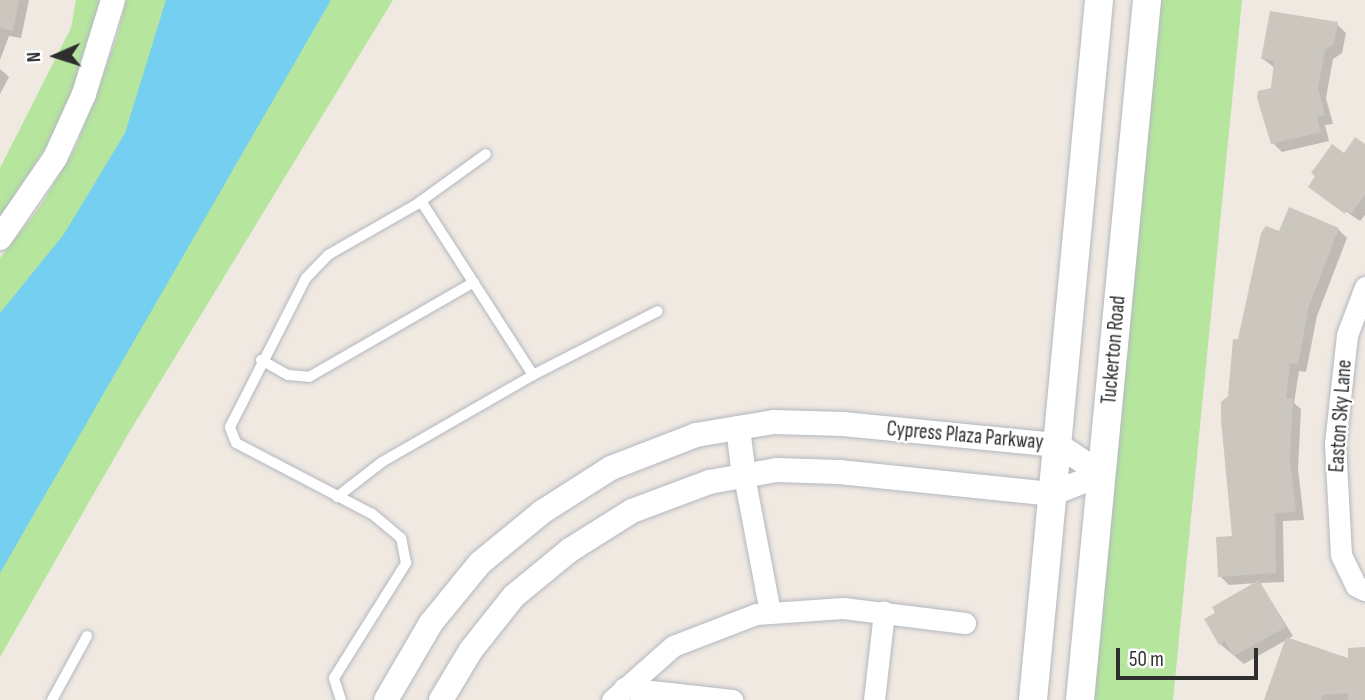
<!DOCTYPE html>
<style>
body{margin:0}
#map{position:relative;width:1365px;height:700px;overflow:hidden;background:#efe9e1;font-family:"Sofia Sans Condensed",sans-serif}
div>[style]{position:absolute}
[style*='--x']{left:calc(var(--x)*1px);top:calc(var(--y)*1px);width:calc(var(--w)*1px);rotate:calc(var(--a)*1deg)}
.green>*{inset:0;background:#b6e59e}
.water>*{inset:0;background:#75cff0}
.shadow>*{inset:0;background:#0003}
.building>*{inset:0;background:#cbc7bf}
.roads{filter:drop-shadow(0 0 2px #b4b7c1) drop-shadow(0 0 2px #b4b7c1)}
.service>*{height:10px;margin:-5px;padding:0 5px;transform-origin:5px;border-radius:5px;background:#fff}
.minor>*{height:21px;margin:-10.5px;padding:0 10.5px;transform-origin:10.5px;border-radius:10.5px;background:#fff}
.tertiary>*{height:24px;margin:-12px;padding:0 12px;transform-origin:12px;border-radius:12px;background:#fff}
.secondary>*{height:28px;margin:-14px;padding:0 14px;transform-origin:14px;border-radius:14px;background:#fff}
span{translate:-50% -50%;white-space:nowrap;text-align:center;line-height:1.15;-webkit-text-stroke:5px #fff;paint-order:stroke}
.street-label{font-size:21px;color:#2e2e2e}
.north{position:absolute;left:21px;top:21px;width:70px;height:70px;-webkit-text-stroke:5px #fff;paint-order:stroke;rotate:267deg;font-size:19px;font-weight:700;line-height:28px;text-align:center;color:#2e2e2e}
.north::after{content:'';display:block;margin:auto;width:24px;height:32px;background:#2e2e2e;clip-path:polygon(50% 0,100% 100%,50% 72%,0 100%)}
.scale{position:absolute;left:1116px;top:648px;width:142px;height:32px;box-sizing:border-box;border:4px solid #2e2e2e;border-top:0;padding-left:9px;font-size:21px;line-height:24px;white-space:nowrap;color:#2e2e2e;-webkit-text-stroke:5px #fff;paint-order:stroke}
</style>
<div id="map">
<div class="green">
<i style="clip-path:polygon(76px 0,101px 0,74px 89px,51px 139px,0 218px,0 168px,71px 28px)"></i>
<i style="clip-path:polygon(126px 0,393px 0,127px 436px,0 657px,0 258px,39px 208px,76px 147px,117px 37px)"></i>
<i style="clip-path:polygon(1160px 0,1242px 0,1173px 700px,1093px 700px)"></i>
</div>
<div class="water">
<i style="clip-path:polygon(166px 0,331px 0,0 573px,0 313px,64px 234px,125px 133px)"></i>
</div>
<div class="shadow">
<i style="clip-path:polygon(0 0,29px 0,21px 38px,9px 36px,0 60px)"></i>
<i style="clip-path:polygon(1337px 24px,1346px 33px,1342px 53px,1333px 59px,1326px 98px,1333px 124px,1325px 125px,1329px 141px,1282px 152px,1273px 143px,1275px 68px,1263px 59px)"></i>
<i style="clip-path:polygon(0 69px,9px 77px,0 94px)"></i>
<i style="clip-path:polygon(1365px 149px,1365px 215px,1360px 221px,1310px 187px,1345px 155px)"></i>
<i style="clip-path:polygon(1338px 229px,1347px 238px,1317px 316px,1306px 372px,1299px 371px,1294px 403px,1301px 409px,1298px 469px,1304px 520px,1283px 521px,1284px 582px,1260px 583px,1293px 636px,1288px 639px,1350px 661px,1365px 648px,1365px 700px,1265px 700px,1286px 640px,1244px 664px,1220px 644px,1257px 583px,1229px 585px,1220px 576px,1234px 538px,1223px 403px,1230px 396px,1239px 341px,1280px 233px)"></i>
</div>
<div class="building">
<i style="clip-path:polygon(0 0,19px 0,13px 31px,0 28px)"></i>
<i style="clip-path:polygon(1270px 11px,1338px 22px,1334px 44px,1325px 50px,1318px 88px,1325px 115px,1317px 117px,1321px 132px,1271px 144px,1257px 98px,1258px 91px,1271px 88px,1274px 61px,1261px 59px)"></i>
<i style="clip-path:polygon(1355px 137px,1365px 144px,1365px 195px,1351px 214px,1346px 210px,1345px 214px,1308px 187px,1315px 176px,1311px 173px,1332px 144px,1344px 153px)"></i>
<i style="clip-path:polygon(1289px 207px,1339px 228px,1309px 306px,1298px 364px,1290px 363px,1286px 398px,1293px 398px,1290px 459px,1296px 512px,1275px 513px,1276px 573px,1218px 577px,1216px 537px,1232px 536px,1221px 420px,1221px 402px,1228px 396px,1233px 339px,1238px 339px,1261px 233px,1266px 226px,1279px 231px)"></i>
<i style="clip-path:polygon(1259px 580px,1286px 627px,1234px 656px,1225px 641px,1219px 645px,1204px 619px,1215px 613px,1212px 607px)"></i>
<i style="clip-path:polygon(1286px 637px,1348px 658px,1348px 648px,1365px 647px,1365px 700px,1348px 700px,1348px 693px,1323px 695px,1321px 700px,1264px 700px)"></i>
</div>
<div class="roads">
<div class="service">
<i style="--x:421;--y:201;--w:207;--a:57.2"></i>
<i style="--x:261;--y:360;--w:31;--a:29"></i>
<i style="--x:288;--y:375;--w:21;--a:5"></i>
<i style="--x:309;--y:377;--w:190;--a:-29.9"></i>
<i style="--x:337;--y:497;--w:57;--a:-37.9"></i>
<i style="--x:382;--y:462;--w:174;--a:-29.9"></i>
<i style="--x:533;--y:375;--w:140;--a:-27.1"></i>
<i style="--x:52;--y:700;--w:73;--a:-61.3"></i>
<i style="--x:341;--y:700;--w:23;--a:-108"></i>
<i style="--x:334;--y:678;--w:136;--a:-57.9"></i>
<i style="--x:406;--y:563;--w:25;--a:-101"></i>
<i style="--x:401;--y:538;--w:38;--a:-140"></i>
<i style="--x:372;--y:514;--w:153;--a:-152.4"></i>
<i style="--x:236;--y:443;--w:17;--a:-111"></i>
<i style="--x:230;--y:427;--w:167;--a:-63"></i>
<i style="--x:306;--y:278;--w:32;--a:-46"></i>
<i style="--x:328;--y:255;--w:103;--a:-29.8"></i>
<i style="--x:417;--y:204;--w:85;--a:-35.9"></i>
</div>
<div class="minor">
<i style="--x:1365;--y:287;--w:51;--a:110.6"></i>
<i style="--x:1347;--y:335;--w:110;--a:96.3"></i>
<i style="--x:1335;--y:444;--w:111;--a:86.9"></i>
<i style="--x:1341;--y:555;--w:34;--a:64"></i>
<i style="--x:1356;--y:586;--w:10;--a:24"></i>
<i style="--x:744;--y:476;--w:138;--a:79.2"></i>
<i style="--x:624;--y:688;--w:109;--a:6.3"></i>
<i style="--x:612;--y:700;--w:81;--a:-41.5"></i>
<i style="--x:673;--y:646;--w:89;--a:-21.1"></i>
<i style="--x:756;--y:614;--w:87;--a:-3.9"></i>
<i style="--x:843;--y:608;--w:123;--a:7"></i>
<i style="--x:874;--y:700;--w:89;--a:-83.5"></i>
</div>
<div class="tertiary">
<i style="--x:0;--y:238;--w:97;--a:-55.5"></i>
<i style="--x:55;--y:158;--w:70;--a:-65.6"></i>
<i style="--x:84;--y:94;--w:98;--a:-72.9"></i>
<i style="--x:738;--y:428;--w:48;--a:82.9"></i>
<i style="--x:386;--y:700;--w:89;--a:-59.7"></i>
<i style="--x:431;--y:623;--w:77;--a:-50.8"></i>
<i style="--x:480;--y:563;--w:80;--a:-39.4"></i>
<i style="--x:542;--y:512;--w:82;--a:-32.5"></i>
<i style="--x:611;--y:468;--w:91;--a:-21.2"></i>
<i style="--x:696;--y:435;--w:79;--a:-9.5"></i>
<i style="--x:774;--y:422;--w:69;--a:1.7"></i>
<i style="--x:843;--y:424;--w:216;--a:5.6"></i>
<i style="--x:1058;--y:445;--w:53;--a:33.4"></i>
<i style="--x:441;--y:700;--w:58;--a:-59"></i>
<i style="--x:471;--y:650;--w:69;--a:-51.5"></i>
<i style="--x:514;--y:596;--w:72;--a:-39.4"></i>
<i style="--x:570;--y:550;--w:73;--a:-32.2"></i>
<i style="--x:632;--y:511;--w:82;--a:-20.6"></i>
<i style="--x:709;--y:482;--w:69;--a:-10"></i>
<i style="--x:777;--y:470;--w:62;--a:1.8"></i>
<i style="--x:839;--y:472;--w:213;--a:5.9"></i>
<i style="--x:1051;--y:494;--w:55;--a:-21.4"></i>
</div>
<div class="secondary">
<i style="--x:1033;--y:700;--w:703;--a:-84.61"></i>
<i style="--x:1080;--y:700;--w:703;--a:-84.53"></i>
</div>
</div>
<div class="street-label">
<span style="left:1114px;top:350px;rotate:-85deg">Tuckerton Road</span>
<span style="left:1341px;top:416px;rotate:-86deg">Easton Sky Lane</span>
<span style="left:965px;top:436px;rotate:5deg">Cypress Plaza Parkway</span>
</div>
<div class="north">N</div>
<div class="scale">50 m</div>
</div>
